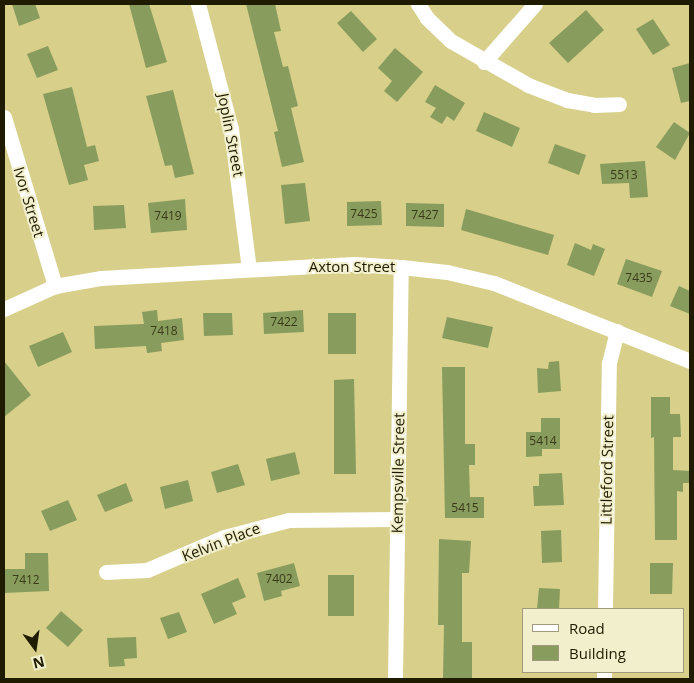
<!DOCTYPE html>
<style>
body{margin:0}
#map{position:relative;width:694px;height:683px;overflow:hidden;background:#d7cf8a;font-family:"Open Sans",sans-serif}
div>[style]{position:absolute}
[style*='--x']{left:calc(var(--x)*1px);top:calc(var(--y)*1px);width:calc(var(--w)*1px);rotate:calc(var(--a)*1deg)}
.building>*{inset:0;background:#889c5d}
.street>*{height:15px;margin:-7.5px;padding:0 7.5px;transform-origin:7.5px;border-radius:7.5px;background:#fff}
span{translate:-50% -50%;white-space:nowrap;text-align:center;line-height:1.15;-webkit-text-stroke:4px #f2efcd;paint-order:stroke}
.number-label{font-size:12px;color:#393b18}
.number-label span{-webkit-text-stroke-width:0}
.street-label{font-size:15px;color:#1f1b01}
.frame{position:absolute;inset:0;border:5px solid #1f1b01;pointer-events:none}
.legend{position:absolute;left:522px;top:608px;width:162px;height:65px;box-sizing:border-box;background:#f2efcd;border:1px solid #9e9a7b;margin:0;padding:6px 9px;list-style:none;font-size:15px;color:#1f1b01}
.legend li{display:flex;align-items:center;gap:10px;height:25px}
.legend b{width:25px;border:1px solid #9e9a7b}
.north{position:absolute;left:10px;top:623px;width:50px;height:50px;-webkit-text-stroke:4px #f2efcd;paint-order:stroke;rotate:166deg;font-size:14px;font-weight:700;line-height:20px;text-align:center;color:#1f1b01}
.north::after{content:'';display:block;margin:auto;width:18px;height:22px;background:#1f1b01;clip-path:polygon(50% 0,100% 100%,50% 72%,0 100%)}
</style>
<div id="map">
<div class="building">
<i style="clip-path:polygon(12px 4px,35px 4px,40px 18px,19px 26px)"></i>
<i style="clip-path:polygon(129px 4px,149px 4px,167px 62px,146px 68px)"></i>
<i style="clip-path:polygon(246px 4px,275px 4px,281px 31px,274px 32px,283px 67px,288px 66px,298px 106px,291px 108px,304px 162px,282px 167px,274px 132px,278px 131px)"></i>
<i style="clip-path:polygon(586px 10px,604px 30px,568px 63px,549px 43px)"></i>
<i style="clip-path:polygon(351px 11px,377px 39px,363px 52px,337px 23px)"></i>
<i style="clip-path:polygon(653px 19px,670px 45px,653px 55px,636px 29px)"></i>
<i style="clip-path:polygon(48px 46px,58px 70px,37px 78px,27px 54px)"></i>
<i style="clip-path:polygon(395px 48px,423px 72px,397px 102px,384px 91px,392px 81px,378px 68px)"></i>
<i style="clip-path:polygon(690px 63px,690px 101px,681px 103px,672px 68px)"></i>
<i style="clip-path:polygon(435px 85px,465px 103px,454px 121px,447px 116px,442px 124px,430px 117px,436px 108px,425px 102px)"></i>
<i style="clip-path:polygon(72px 87px,87px 147px,95px 145px,99px 161px,84px 165px,88px 180px,69px 185px,43px 94px)"></i>
<i style="clip-path:polygon(173px 90px,194px 174px,175px 178px,172px 165px,165px 166px,146px 96px)"></i>
<i style="clip-path:polygon(484px 112px,520px 128px,512px 147px,476px 131px)"></i>
<i style="clip-path:polygon(674px 122px,690px 133px,675px 160px,656px 147px)"></i>
<i style="clip-path:polygon(555px 144px,586px 155px,579px 175px,548px 163px)"></i>
<i style="clip-path:polygon(645px 161px,648px 197px,630px 198px,629px 183px,602px 184px,600px 164px)"></i>
<i style="clip-path:polygon(305px 183px,310px 221px,285px 224px,281px 185px)"></i>
<i style="clip-path:polygon(185px 199px,187px 230px,151px 233px,148px 203px)"></i>
<i style="clip-path:polygon(381px 201px,382px 225px,347px 226px,347px 202px)"></i>
<i style="clip-path:polygon(406px 203px,444px 204px,444px 227px,406px 226px)"></i>
<i style="clip-path:polygon(124px 205px,126px 228px,94px 230px,93px 206px)"></i>
<i style="clip-path:polygon(466px 209px,554px 235px,548px 255px,461px 230px)"></i>
<i style="clip-path:polygon(575px 243px,591px 250px,593px 244px,605px 249px,594px 276px,567px 265px)"></i>
<i style="clip-path:polygon(626px 259px,662px 271px,652px 297px,617px 284px)"></i>
<i style="clip-path:polygon(679px 286px,690px 291px,690px 314px,670px 306px)"></i>
<i style="clip-path:polygon(157px 310px,158px 321px,182px 318px,184px 340px,161px 343px,162px 351px,147px 353px,146px 346px,95px 349px,94px 326px,144px 324px,142px 312px)"></i>
<i style="clip-path:polygon(303px 310px,304px 332px,264px 334px,263px 313px)"></i>
<i style="clip-path:polygon(203px 313px,232px 313px,233px 335px,204px 336px)"></i>
<i style="clip-path:polygon(328px 313px,356px 313px,356px 354px,328px 354px)"></i>
<i style="clip-path:polygon(447px 317px,493px 327px,488px 348px,442px 338px)"></i>
<i style="clip-path:polygon(63px 332px,72px 352px,38px 367px,29px 346px)"></i>
<i style="clip-path:polygon(4px 361px,31px 395px,4px 417px)"></i>
<i style="clip-path:polygon(559px 361px,561px 391px,538px 393px,537px 368px,548px 369px,549px 362px)"></i>
<i style="clip-path:polygon(442px 367px,465px 367px,465px 444px,475px 444px,475px 465px,469px 465px,470px 497px,484px 497px,484px 518px,445px 518px)"></i>
<i style="clip-path:polygon(354px 379px,356px 474px,334px 474px,334px 380px)"></i>
<i style="clip-path:polygon(651px 397px,670px 397px,670px 414px,680px 414px,681px 437px,673px 437px,673px 470px,690px 471px,690px 483px,683px 483px,683px 492px,677px 491px,677px 540px,655px 540px,654px 437px,651px 438px)"></i>
<i style="clip-path:polygon(541px 418px,560px 418px,560px 449px,542px 449px,542px 456px,526px 457px,526px 432px,541px 432px)"></i>
<i style="clip-path:polygon(295px 452px,300px 474px,271px 481px,266px 459px)"></i>
<i style="clip-path:polygon(238px 464px,245px 485px,217px 493px,211px 472px)"></i>
<i style="clip-path:polygon(562px 473px,564px 505px,534px 506px,533px 486px,539px 486px,539px 474px)"></i>
<i style="clip-path:polygon(188px 480px,193px 501px,165px 509px,160px 487px)"></i>
<i style="clip-path:polygon(126px 483px,133px 501px,105px 512px,97px 495px)"></i>
<i style="clip-path:polygon(68px 500px,77px 520px,50px 531px,41px 511px)"></i>
<i style="clip-path:polygon(561px 530px,562px 562px,542px 563px,541px 531px)"></i>
<i style="clip-path:polygon(439px 539px,471px 541px,469px 573px,462px 573px,462px 642px,472px 642px,472px 679px,443px 679px,444px 625px,438px 625px)"></i>
<i style="clip-path:polygon(25px 553px,48px 553px,49px 591px,4px 593px,4px 569px,25px 569px)"></i>
<i style="clip-path:polygon(294px 563px,300px 586px,281px 591px,282px 596px,264px 601px,257px 573px)"></i>
<i style="clip-path:polygon(650px 563px,673px 563px,672px 594px,650px 594px)"></i>
<i style="clip-path:polygon(328px 575px,354px 575px,354px 616px,328px 616px)"></i>
<i style="clip-path:polygon(238px 578px,246px 597px,232px 603px,237px 614px,214px 624px,201px 594px)"></i>
<i style="clip-path:polygon(539px 588px,560px 589px,559px 609px,537px 609px)"></i>
<i style="clip-path:polygon(61px 611px,83px 630px,68px 647px,46px 628px)"></i>
<i style="clip-path:polygon(179px 612px,187px 632px,168px 639px,160px 618px)"></i>
<i style="clip-path:polygon(136px 637px,137px 658px,124px 659px,125px 666px,109px 667px,107px 638px)"></i>
</div>
<div class="street">
<i style="--x:198;--y:4;--w:129;--a:75.2"></i>
<i style="--x:231;--y:129;--w:141;--a:82.7"></i>
<i style="--x:418;--y:4;--w:17;--a:57"></i>
<i style="--x:427;--y:18;--w:33;--a:44"></i>
<i style="--x:451;--y:41;--w:89;--a:29.7"></i>
<i style="--x:528;--y:85;--w:42;--a:21"></i>
<i style="--x:567;--y:100;--w:27;--a:10"></i>
<i style="--x:594;--y:105;--w:25;--a:-2"></i>
<i style="--x:484;--y:62;--w:77;--a:-48.7"></i>
<i style="--x:4;--y:117;--w:177;--a:73.2"></i>
<i style="--x:4;--y:309;--w:56;--a:-24.3"></i>
<i style="--x:55;--y:286;--w:47;--a:-9.9"></i>
<i style="--x:101;--y:278;--w:253;--a:-3.2"></i>
<i style="--x:354;--y:264;--w:47;--a:3.7"></i>
<i style="--x:401;--y:267;--w:46;--a:6.2"></i>
<i style="--x:447;--y:272;--w:48;--a:13.2"></i>
<i style="--x:494;--y:283;--w:211;--a:21.7"></i>
<i style="--x:106;--y:572;--w:41;--a:-2.8"></i>
<i style="--x:147;--y:570;--w:84;--a:-23.2"></i>
<i style="--x:224;--y:537;--w:67;--a:-14.7"></i>
<i style="--x:289;--y:520;--w:108;--a:-0.5"></i>
<i style="--x:605;--y:609;--w:246;--a:-89.1"></i>
<i style="--x:609;--y:363;--w:33;--a:-76"></i>
<i style="--x:395;--y:679;--w:412;--a:-89.2"></i>
<i style="--x:604;--y:679;--w:7;--a:-90"></i>
</div>
<div class="number-label">
<span style="left:624px;top:175px">5513</span>
<span style="left:364px;top:214px">7425</span>
<span style="left:425px;top:215px">7427</span>
<span style="left:168px;top:216px">7419</span>
<span style="left:639px;top:278px">7435</span>
<span style="left:284px;top:322px">7422</span>
<span style="left:164px;top:331px">7418</span>
<span style="left:543px;top:441px">5414</span>
<span style="left:465px;top:508px">5415</span>
<span style="left:279px;top:579px">7402</span>
<span style="left:26px;top:580px">7412</span>
</div>
<div class="street-label">
<span style="left:231px;top:135px;rotate:79deg">Joplin Street</span>
<span style="left:29px;top:202px;rotate:73deg">Ivor Street</span>
<span style="left:352px;top:267px">Axton Street</span>
<span style="left:607px;top:470px;rotate:-89deg">Littleford Street</span>
<span style="left:398px;top:473px;rotate:-89deg">Kempsville Street</span>
<span style="left:221px;top:542px;rotate:-21deg">Kelvin Place</span>
</div>
<div class="frame"></div>
<ul class="legend">
<li><b style="height:6px;background:#fff"></b>Road</li>
<li><b style="height:14px;background:#889c5d"></b>Building</li>
</ul>
<div class="north">N</div>
</div>
